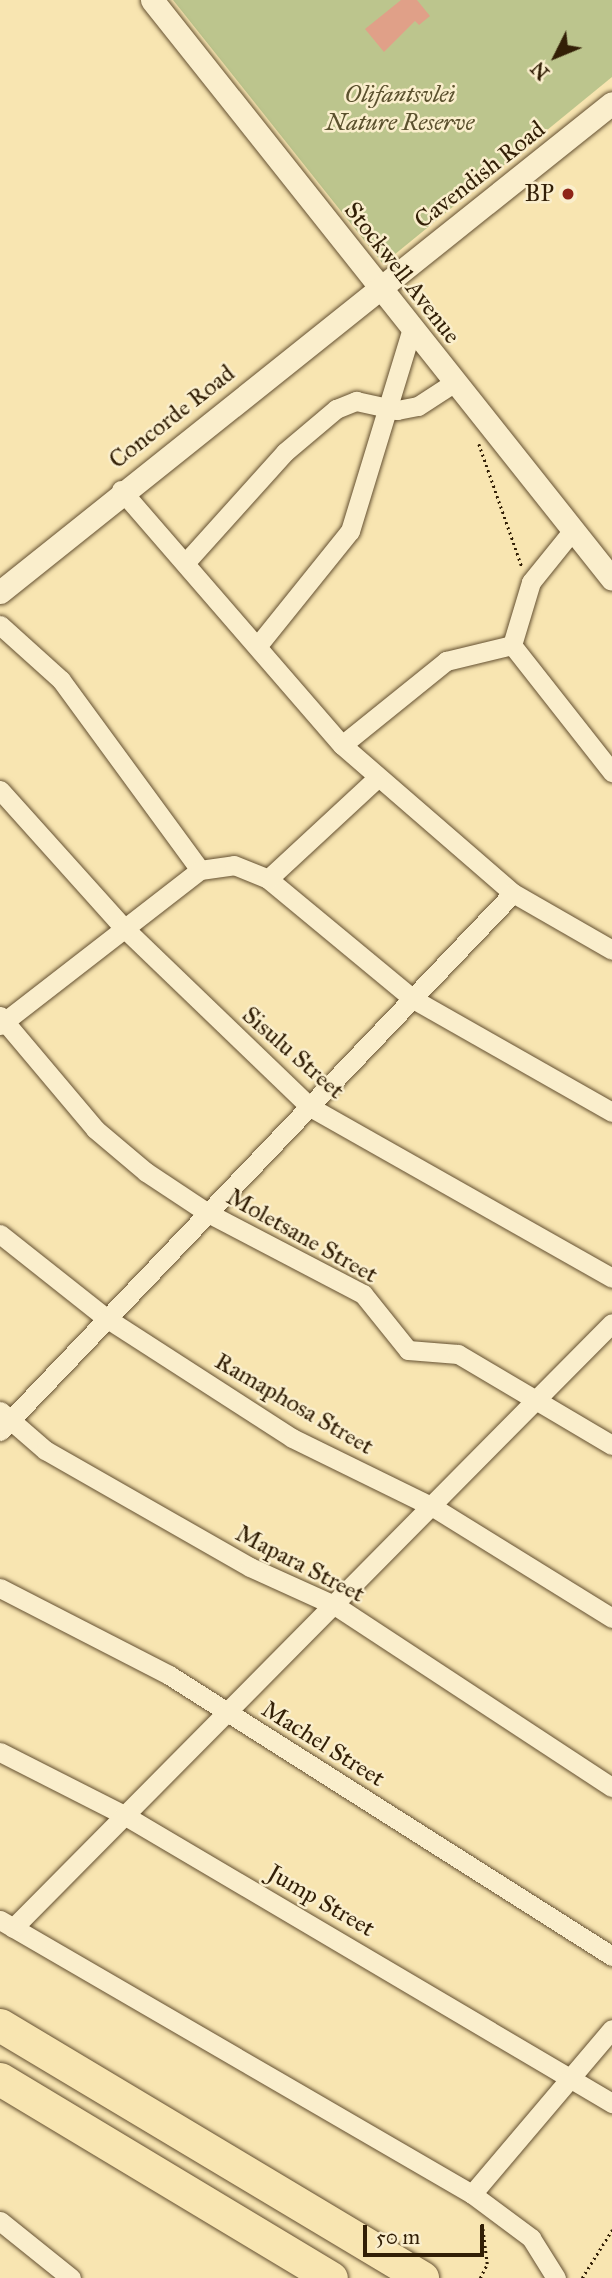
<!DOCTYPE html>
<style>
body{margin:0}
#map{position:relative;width:612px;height:2278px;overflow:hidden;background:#f8e5b1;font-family:"IM FELL Great Primer",serif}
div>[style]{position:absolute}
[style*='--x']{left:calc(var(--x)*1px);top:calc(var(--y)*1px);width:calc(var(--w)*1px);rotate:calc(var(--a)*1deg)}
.green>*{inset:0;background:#bcc58d}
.building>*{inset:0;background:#e0a088}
.path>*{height:2.5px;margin-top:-1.25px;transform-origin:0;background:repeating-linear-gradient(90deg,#321f06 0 2px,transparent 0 5.5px)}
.roads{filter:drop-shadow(0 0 2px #645031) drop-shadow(0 0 2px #645031)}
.minor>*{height:19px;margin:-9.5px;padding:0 9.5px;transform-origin:9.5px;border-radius:9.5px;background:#faeecc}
.tertiary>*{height:23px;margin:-11.5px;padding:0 11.5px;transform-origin:11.5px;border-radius:11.5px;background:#faeecc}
.motorway>*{height:33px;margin:-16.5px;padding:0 16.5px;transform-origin:16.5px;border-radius:16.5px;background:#f8e5b1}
.dots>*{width:19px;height:19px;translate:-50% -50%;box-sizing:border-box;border:4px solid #faeecc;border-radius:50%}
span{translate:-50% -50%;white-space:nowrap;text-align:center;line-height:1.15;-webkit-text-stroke:5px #faeecc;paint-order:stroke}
.park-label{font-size:24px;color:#5b512e;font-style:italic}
.street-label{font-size:24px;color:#321f06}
.poi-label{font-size:24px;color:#321f06}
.right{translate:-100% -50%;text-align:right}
.north{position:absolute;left:521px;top:21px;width:70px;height:70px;-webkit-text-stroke:5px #faeecc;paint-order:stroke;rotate:227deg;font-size:19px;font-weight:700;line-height:28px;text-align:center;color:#321f06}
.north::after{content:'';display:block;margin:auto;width:24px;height:32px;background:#321f06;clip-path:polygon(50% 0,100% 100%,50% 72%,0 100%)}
.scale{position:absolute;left:363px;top:2225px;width:121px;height:32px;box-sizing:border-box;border:4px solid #321f06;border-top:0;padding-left:9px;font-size:21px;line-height:24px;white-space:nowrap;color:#321f06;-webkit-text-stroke:5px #faeecc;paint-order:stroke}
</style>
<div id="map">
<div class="green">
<i style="clip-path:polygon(173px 0,612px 0,612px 77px,383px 264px)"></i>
</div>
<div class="building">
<i style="clip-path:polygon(401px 0,417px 0,430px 16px,419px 25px,415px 21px,384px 52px,365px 29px)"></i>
</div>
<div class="path">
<i style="--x:479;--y:444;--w:130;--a:70.7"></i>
<i style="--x:480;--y:2278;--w:16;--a:-63"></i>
<i style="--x:487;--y:2264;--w:41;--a:-97"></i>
<i style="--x:582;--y:2278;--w:57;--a:-58"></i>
</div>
<div class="roads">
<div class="minor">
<i style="--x:121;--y:490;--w:337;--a:49.1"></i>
<i style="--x:342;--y:745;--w:226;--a:40.9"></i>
<i style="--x:513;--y:893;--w:114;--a:29.9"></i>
<i style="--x:186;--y:562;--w:148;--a:-48"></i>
<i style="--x:285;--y:452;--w:67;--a:-40.1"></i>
<i style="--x:336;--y:409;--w:22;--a:-22"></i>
<i style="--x:356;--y:401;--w:42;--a:12.4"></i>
<i style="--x:397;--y:410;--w:21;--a:-11"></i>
<i style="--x:418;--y:406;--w:44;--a:-33"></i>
<i style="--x:0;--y:625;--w:82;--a:42"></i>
<i style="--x:61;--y:680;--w:235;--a:53.8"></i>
<i style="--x:259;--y:644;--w:145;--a:-51.2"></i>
<i style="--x:350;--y:531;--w:212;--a:-73"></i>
<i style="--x:512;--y:645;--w:162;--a:51.8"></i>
<i style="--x:342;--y:745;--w:134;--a:-38.9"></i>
<i style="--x:446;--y:661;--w:68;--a:-13.6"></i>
<i style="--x:512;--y:645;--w:66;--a:-73.2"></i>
<i style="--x:531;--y:582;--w:67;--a:-51.1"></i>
<i style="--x:0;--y:790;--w:184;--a:48.1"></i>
<i style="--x:123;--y:927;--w:260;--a:43.9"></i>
<i style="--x:310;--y:1107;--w:347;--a:29.5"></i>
<i style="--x:268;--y:879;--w:188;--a:39.6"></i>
<i style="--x:413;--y:999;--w:229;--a:29.6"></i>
<i style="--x:0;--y:1016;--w:148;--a:49.9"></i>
<i style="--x:95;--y:1129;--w:67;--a:40.1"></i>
<i style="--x:146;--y:1172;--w:74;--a:33.5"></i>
<i style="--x:208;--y:1213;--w:175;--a:27.6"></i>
<i style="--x:363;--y:1294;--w:72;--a:51.2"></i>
<i style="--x:408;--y:1350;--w:50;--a:4.6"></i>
<i style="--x:458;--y:1354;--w:179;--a:30.6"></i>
<i style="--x:0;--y:1025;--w:253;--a:-37.8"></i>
<i style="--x:200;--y:870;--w:34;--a:-8"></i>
<i style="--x:234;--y:865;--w:37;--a:22"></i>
<i style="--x:268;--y:879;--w:149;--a:-42.8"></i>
<i style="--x:0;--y:1234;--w:135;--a:38.4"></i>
<i style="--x:106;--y:1318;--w:221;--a:32.8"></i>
<i style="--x:292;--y:1438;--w:157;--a:26.1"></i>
<i style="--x:433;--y:1507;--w:211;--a:31.8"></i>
<i style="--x:0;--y:1411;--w:60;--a:40.9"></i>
<i style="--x:45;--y:1450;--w:236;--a:29.7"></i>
<i style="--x:250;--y:1567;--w:94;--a:24.4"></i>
<i style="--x:336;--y:1606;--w:330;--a:33.3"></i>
<i style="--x:0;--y:1431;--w:743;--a:-46.36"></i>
<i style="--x:0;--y:1588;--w:190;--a:27.2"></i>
<i style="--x:169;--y:1675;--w:525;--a:32.39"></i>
<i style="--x:0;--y:1752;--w:139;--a:26.9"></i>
<i style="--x:124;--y:1815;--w:567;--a:30.55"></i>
<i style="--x:0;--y:1920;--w:546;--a:30.14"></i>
<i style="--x:472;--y:2194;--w:74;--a:36.7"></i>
<i style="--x:531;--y:2238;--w:47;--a:58"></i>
<i style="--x:13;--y:1928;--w:851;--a:-45.29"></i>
<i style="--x:472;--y:2194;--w:216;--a:-49.7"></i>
<i style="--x:0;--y:2221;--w:91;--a:38.8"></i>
</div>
<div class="tertiary">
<i style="--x:152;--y:0;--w:739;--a:51.53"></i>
<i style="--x:0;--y:592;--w:783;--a:-38.63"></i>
</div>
<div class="motorway">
<i style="--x:0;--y:2025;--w:492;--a:30.9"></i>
<i style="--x:0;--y:2079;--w:386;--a:31"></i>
</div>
</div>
<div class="dots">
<i style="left:568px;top:194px;background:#8f2418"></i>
</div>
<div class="park-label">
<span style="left:400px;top:109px">Olifantsvlei<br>Nature Reserve</span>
</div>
<div class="street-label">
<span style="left:480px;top:175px;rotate:-38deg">Cavendish Road</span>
<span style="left:402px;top:273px;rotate:52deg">Stockwell Avenue</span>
<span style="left:172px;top:417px;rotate:-38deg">Concorde Road</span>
<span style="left:293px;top:1053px;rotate:41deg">Sisulu Street</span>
<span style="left:302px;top:1236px;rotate:29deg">Moletsane Street</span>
<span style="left:294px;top:1404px;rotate:30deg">Ramaphosa Street</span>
<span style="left:300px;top:1564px;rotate:27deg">Mapara Street</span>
<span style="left:323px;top:1744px;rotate:32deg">Machel Street</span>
<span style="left:321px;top:1901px;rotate:30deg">Jump Street</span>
</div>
<div class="poi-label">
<span class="right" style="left:554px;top:194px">BP</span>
</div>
<div class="north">N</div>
<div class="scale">50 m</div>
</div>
